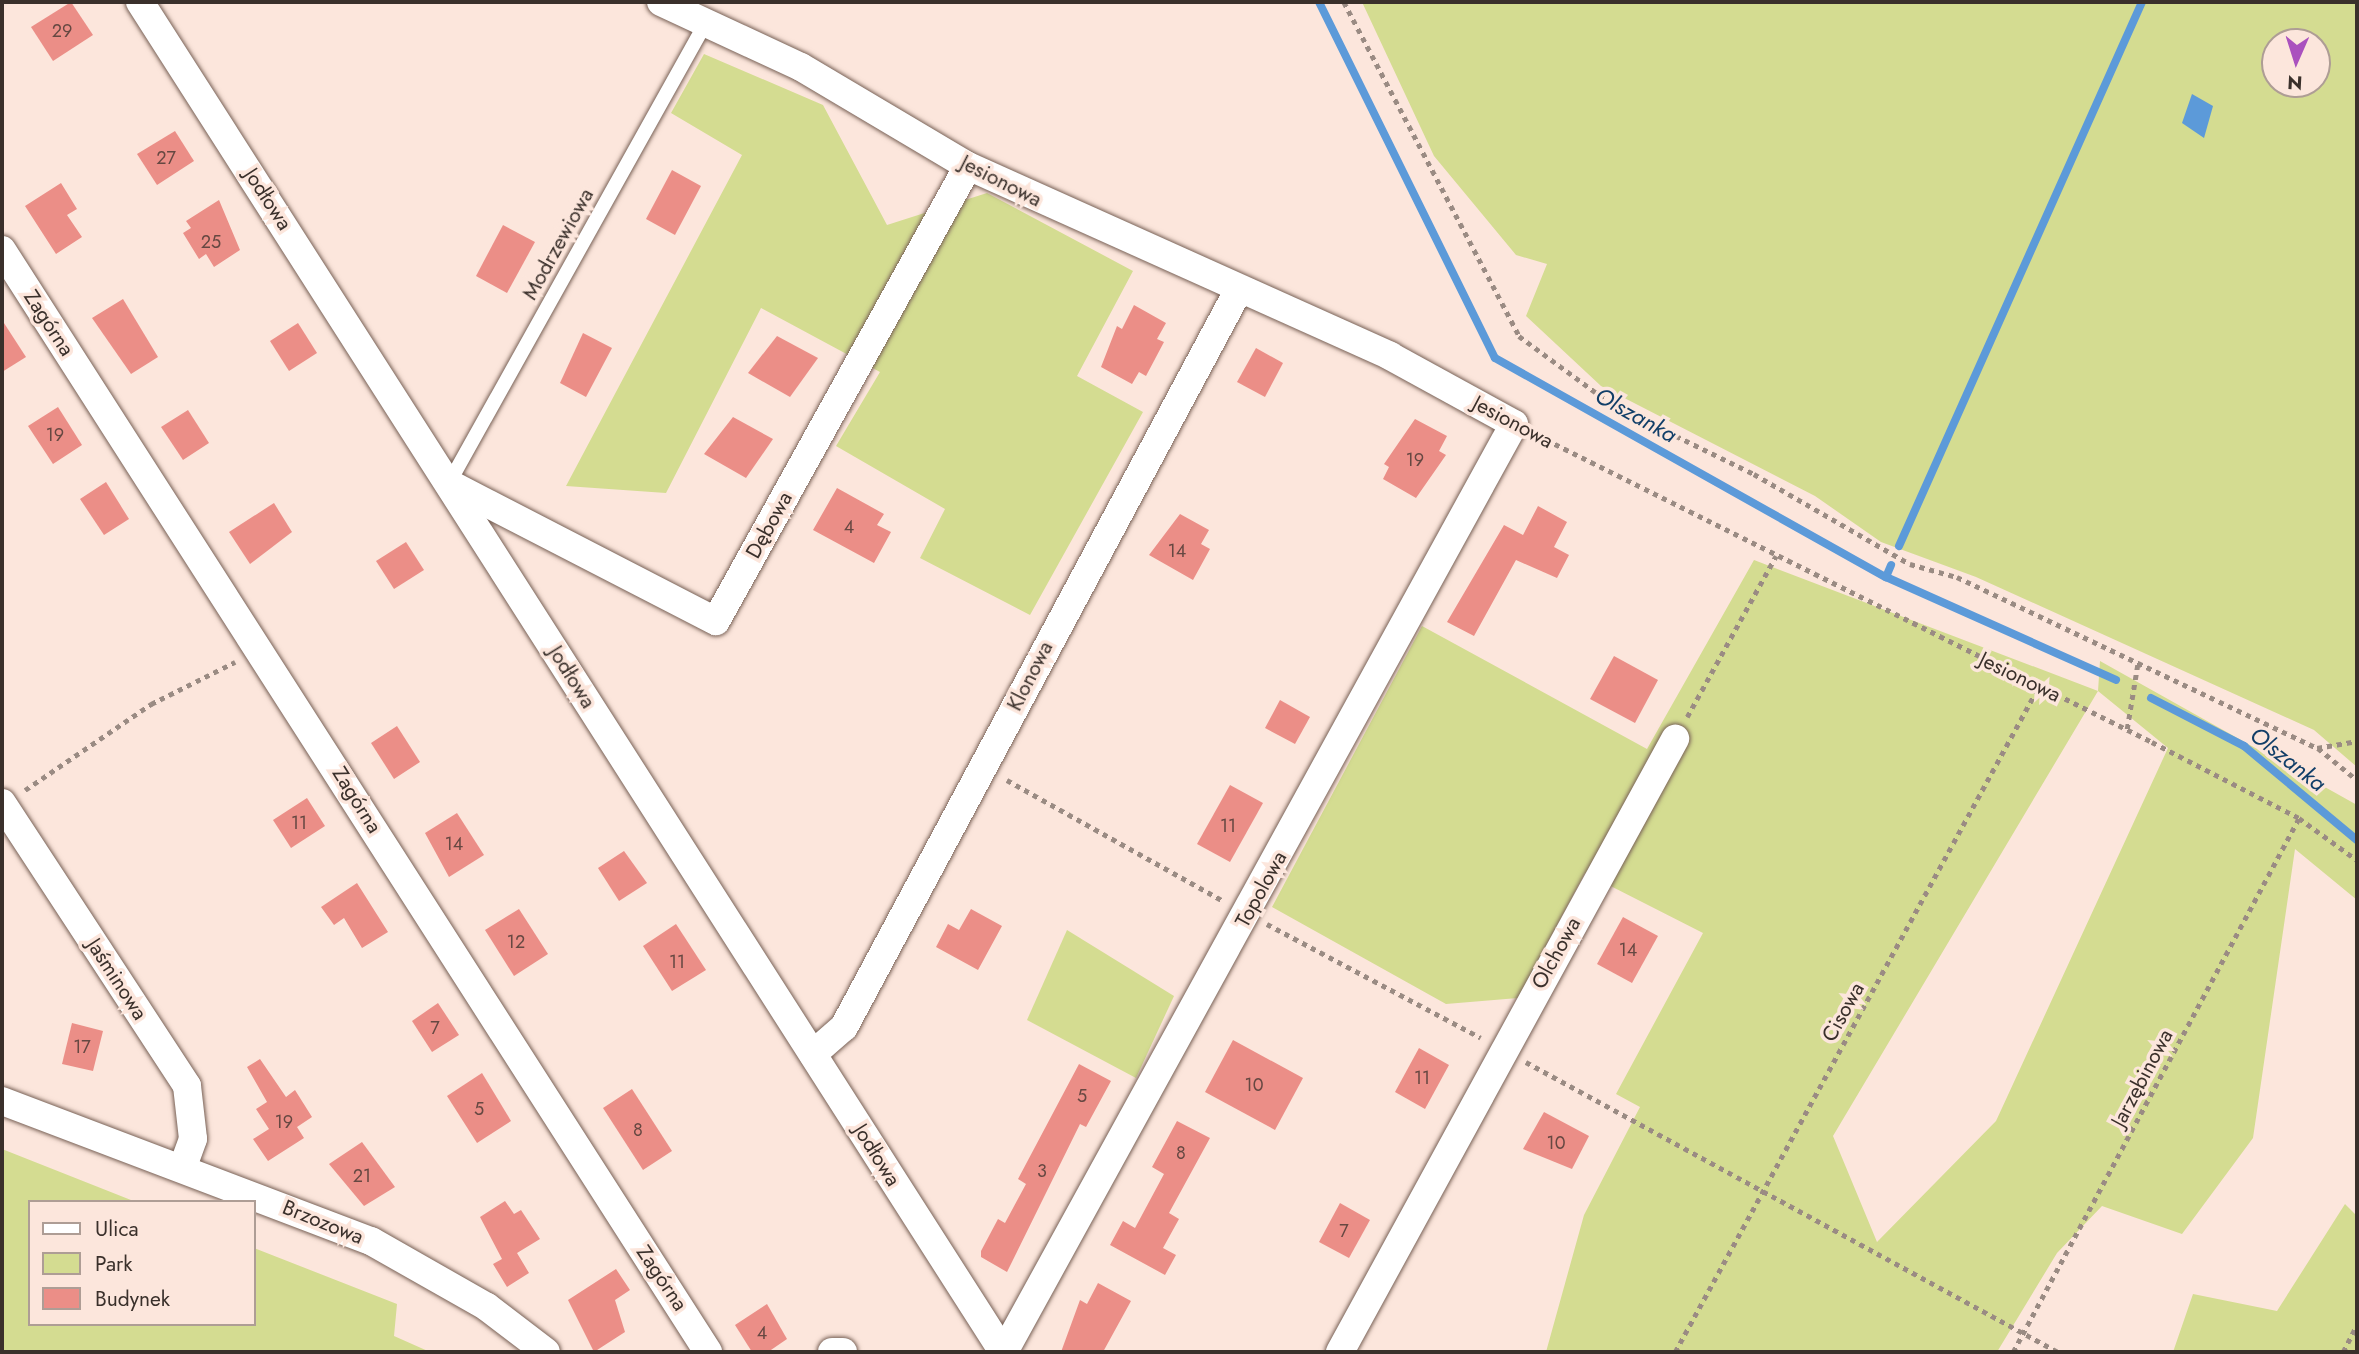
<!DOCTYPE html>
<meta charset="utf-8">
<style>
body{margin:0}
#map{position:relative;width:2359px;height:1354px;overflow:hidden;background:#fce6dc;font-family:Jost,sans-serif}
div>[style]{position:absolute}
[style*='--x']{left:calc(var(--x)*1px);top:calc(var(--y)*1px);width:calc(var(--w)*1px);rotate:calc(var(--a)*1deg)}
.green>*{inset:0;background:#d4dc91}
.water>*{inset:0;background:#5c9ad9}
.stream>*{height:8px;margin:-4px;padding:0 4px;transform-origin:4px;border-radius:4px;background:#5c9ad9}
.building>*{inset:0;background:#eb8e87}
.path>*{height:4.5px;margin-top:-2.25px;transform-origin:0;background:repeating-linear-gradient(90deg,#9a8b83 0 5px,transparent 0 10px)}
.roads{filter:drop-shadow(0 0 2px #786156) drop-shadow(0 0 2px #786156)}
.service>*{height:14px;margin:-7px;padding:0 7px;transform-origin:7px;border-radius:7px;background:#fff}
.minor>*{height:28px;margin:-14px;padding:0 14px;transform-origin:14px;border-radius:14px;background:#fff}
span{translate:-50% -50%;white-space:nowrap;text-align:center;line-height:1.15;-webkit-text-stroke:7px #fce6dc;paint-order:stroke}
.number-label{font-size:18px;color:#664842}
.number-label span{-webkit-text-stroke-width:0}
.street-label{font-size:21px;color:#3a302b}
.water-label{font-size:23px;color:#113e68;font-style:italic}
.frame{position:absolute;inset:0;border:4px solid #3a302b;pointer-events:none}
.legend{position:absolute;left:28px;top:1200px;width:228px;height:126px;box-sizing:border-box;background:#fce6dc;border:2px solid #ae9d95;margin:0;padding:9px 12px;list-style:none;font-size:21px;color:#3a302b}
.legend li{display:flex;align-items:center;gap:14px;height:35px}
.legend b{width:35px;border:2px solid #ae9d95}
.north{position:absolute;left:2261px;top:28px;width:70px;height:70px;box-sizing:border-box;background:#fce6dc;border:2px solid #ae9d95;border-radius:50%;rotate:183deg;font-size:19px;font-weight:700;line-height:28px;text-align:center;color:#3a302b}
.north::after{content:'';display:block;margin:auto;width:24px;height:32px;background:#aa51be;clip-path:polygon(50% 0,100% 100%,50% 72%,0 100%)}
</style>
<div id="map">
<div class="green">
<i style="clip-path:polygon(evenodd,1362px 2px,2357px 2px,2357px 767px,2314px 730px,1976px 577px,1881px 542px,1815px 496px,1601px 386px,1526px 316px,1547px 264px,1516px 255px,1434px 156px,1362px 2px,2275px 42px,2317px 42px,2317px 84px,2275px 84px,2275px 42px)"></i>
<i style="clip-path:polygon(704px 54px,823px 105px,887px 225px,987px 193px,1133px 271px,1077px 376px,1143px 412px,1030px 615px,920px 558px,945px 509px,836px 446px,880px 372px,761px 308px,666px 493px,566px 486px,742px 155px,671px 113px)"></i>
<i style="clip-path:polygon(evenodd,1754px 560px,2098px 691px,2100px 661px,2357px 805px,2357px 900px,2295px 849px,2253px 1138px,2182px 1234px,2102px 1206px,2057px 1253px,1997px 1352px,1546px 1352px,1584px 1215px,1640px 1107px,1616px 1094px,1703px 933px,1585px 873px,1518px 998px,1446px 1004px,1272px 907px,1422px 626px,1647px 749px,1754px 560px,2098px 691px,2168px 748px,1996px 1121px,1877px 1242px,1833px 1136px,2098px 691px)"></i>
<i style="clip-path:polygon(1067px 930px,1174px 996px,1136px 1078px,1027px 1020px)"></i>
<i style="clip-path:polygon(2px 1149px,136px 1202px,30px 1202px,30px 1324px,254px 1324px,254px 1248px,397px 1304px,394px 1336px,430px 1352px,2px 1352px)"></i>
<i style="clip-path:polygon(2345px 1204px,2357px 1216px,2357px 1352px,2173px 1352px,2193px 1294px,2277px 1311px)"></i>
</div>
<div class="water">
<i style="clip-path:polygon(2192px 94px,2213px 106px,2204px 138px,2182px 123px)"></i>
</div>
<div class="stream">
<i style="--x:1319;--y:2;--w:397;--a:63.7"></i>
<i style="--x:1495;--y:358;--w:448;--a:29.3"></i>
<i style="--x:1886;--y:577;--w:252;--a:24.1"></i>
<i style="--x:1899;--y:546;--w:596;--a:-65.93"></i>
<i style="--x:1886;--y:577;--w:13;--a:-67"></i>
<i style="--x:2151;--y:698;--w:105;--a:27.3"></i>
<i style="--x:2244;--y:746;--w:147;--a:39.8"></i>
</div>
<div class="building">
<i style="clip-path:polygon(71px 2px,93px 35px,53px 61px,31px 27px)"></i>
<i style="clip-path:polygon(175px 131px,194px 161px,157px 185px,137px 154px)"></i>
<i style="clip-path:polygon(672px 170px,701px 186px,675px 235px,646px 219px)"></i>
<i style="clip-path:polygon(61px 183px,77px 209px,67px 215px,82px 237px,56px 254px,25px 206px)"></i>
<i style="clip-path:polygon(219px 200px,240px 250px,214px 267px,206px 254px,199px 259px,183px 233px,191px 228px,186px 221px)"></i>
<i style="clip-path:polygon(503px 225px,535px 242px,507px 293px,476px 276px)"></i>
<i style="clip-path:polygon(123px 299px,158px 357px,131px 374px,92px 318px)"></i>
<i style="clip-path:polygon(1134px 305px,1166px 323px,1157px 339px,1164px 342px,1146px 376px,1139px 372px,1132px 384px,1101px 367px,1117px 326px,1122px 329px)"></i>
<i style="clip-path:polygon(2px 320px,26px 357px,2px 372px)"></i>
<i style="clip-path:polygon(298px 323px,317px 353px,289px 371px,270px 341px)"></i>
<i style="clip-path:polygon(583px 333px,612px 348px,586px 397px,560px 383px)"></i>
<i style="clip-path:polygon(777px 336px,818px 358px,790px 397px,748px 373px)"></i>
<i style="clip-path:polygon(1256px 348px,1283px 363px,1265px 397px,1237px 382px)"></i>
<i style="clip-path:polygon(58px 407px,82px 445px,53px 464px,28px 426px)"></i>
<i style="clip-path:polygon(188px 410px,209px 443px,183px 460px,161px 427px)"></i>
<i style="clip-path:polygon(733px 417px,773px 439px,746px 478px,704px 454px)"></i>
<i style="clip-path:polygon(1415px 419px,1447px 436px,1439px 451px,1446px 455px,1416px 498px,1383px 479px,1389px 467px,1384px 464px)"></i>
<i style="clip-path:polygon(106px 482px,129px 519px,104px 535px,80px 499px)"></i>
<i style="clip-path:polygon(837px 488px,884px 514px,877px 525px,891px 532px,874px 563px,813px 530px)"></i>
<i style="clip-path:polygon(274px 503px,292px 532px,250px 564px,229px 532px)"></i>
<i style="clip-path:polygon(1538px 506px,1567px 522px,1554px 547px,1569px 555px,1557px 578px,1516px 560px,1474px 636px,1447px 622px,1504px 525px,1523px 535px)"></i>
<i style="clip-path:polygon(1180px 514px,1209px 530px,1201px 544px,1210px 549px,1193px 580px,1149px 555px)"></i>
<i style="clip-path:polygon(406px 542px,424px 570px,394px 589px,376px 561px)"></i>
<i style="clip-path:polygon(1614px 656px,1658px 680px,1635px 723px,1590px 699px)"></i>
<i style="clip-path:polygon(1280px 700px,1310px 717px,1295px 744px,1265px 728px)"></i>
<i style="clip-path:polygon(397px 726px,420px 762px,394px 779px,371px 743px)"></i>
<i style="clip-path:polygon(1230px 785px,1263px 803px,1230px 862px,1197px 844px)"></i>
<i style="clip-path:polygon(307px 798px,325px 826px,291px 848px,273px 820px)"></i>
<i style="clip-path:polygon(457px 813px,484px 855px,449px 877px,425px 833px)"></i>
<i style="clip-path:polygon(624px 851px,647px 883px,619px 901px,598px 868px)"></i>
<i style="clip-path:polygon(357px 883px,388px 932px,362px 948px,344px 918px,334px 925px,321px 907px)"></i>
<i style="clip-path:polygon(519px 909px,548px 954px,514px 976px,485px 930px)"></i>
<i style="clip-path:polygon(971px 909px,1002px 926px,978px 970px,936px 947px,948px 924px,959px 930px)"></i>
<i style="clip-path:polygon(1623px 917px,1658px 936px,1632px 983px,1597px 964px)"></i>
<i style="clip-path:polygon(676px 924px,706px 970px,672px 991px,643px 946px)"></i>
<i style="clip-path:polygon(438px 1003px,459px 1035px,432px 1052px,412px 1021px)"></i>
<i style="clip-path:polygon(72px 1023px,103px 1031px,93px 1071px,62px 1064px)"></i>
<i style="clip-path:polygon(1233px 1040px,1303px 1078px,1275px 1130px,1205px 1092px)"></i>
<i style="clip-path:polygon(1419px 1048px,1449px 1065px,1425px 1109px,1395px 1092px)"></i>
<i style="clip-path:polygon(260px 1059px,286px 1097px,295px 1090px,312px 1117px,297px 1127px,304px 1138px,268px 1161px,253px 1139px,269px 1129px,256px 1109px,267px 1102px,247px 1067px)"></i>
<i style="clip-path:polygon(1079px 1064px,1111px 1081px,1086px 1127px,1080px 1124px,1007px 1272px,981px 1257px,981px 1251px,998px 1219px,1005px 1223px,1026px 1184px,1018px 1179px)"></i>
<i style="clip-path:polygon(482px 1073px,511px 1121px,477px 1143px,447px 1096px)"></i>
<i style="clip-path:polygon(632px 1089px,672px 1151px,643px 1170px,603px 1108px)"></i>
<i style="clip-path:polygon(1544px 1112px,1589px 1136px,1572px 1169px,1523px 1149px)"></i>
<i style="clip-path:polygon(1177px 1121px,1210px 1138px,1169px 1213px,1179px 1219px,1163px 1248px,1176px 1255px,1165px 1275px,1110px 1245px,1123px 1221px,1135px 1228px,1164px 1174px,1152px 1167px)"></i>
<i style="clip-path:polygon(362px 1142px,395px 1187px,364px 1206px,329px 1164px)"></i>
<i style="clip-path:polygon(505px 1201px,514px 1214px,521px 1210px,540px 1239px,517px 1253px,529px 1273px,507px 1287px,493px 1264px,502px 1259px,480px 1217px)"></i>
<i style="clip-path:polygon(1340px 1203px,1370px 1220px,1349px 1258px,1319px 1242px)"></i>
<i style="clip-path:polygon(616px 1269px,630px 1290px,615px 1300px,625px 1332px,594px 1352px,568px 1300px)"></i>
<i style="clip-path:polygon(1098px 1283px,1131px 1301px,1103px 1352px,1061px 1352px,1080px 1300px,1087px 1304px)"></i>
<i style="clip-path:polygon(767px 1304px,787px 1339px,768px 1352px,752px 1352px,735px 1325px)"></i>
</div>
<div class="path">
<i style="--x:1344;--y:2;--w:377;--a:62.3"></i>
<i style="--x:1519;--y:336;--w:117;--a:36.3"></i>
<i style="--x:1613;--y:405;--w:157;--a:26.1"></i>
<i style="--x:1754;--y:474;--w:180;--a:30"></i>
<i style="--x:1910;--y:564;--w:49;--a:15.5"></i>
<i style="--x:1957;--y:577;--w:399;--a:25.4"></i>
<i style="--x:2317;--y:748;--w:41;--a:-9.9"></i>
<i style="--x:1537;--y:435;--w:687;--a:26.53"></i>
<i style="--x:2152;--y:742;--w:165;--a:27.3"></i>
<i style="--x:2299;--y:818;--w:72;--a:35.9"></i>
<i style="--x:1687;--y:717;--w:184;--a:-61.1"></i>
<i style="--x:2127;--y:729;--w:68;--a:-80.7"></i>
<i style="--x:2318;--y:748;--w:50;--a:39.4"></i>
<i style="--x:1007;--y:780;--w:246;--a:29.2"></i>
<i style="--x:25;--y:790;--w:153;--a:-34.3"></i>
<i style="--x:151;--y:704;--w:94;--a:-26.6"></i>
<i style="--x:1267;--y:924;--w:242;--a:28"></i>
<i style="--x:1526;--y:1062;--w:606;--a:28.6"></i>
<i style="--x:1675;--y:1352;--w:759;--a:-61.34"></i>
<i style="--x:2013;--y:1352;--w:606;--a:-61.83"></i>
<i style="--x:2343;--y:1352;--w:30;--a:-63"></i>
</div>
<div class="roads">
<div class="service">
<i style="--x:449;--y:483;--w:523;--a:-60.84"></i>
</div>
<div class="minor">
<i style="--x:140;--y:2;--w:1602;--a:57.41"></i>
<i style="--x:661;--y:2;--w:154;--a:24.9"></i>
<i style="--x:801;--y:67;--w:194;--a:30.7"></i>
<i style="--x:968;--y:166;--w:463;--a:24.2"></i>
<i style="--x:1390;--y:356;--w:141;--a:28.7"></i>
<i style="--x:1514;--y:424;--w:1059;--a:118.79"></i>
<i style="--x:2;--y:250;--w:1309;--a:57.35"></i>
<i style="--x:450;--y:484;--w:299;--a:27.3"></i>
<i style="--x:716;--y:621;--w:520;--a:-61.02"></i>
<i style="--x:2;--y:803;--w:338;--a:56.8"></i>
<i style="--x:187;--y:1086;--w:53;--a:83.5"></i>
<i style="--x:193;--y:1139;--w:29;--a:110"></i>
<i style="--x:813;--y:1054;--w:41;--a:-41.1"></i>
<i style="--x:844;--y:1027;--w:835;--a:-61.84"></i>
<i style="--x:2;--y:1101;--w:395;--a:20.8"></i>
<i style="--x:371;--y:1241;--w:133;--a:29.6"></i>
<i style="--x:487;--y:1307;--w:74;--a:37.3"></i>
<i style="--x:832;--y:1352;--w:11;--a:0"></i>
<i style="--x:1340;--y:1352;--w:699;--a:-61.34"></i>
</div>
</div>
<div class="number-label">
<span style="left:62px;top:31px">29</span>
<span style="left:166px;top:158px">27</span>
<span style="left:211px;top:242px">25</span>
<span style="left:55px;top:435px">19</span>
<span style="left:1415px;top:460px">19</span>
<span style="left:849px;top:527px">4</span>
<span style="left:1177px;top:551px">14</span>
<span style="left:299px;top:823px">11</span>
<span style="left:1228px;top:826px">11</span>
<span style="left:454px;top:844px">14</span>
<span style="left:516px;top:942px">12</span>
<span style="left:1628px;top:950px">14</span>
<span style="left:677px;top:962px">11</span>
<span style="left:435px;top:1028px">7</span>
<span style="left:82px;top:1047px">17</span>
<span style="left:1422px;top:1078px">11</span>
<span style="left:1254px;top:1085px">10</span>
<span style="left:1082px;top:1096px">5</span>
<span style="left:479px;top:1109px">5</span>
<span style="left:284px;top:1122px">19</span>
<span style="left:638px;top:1130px">8</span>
<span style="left:1556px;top:1143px">10</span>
<span style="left:1181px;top:1153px">8</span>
<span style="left:1042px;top:1171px">3</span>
<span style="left:362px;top:1176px">21</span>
<span style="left:1344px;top:1231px">7</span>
<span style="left:762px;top:1333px">4</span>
</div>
<div class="street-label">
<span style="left:1001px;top:181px;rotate:27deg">Jesionowa</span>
<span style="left:268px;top:199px;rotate:57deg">Jodłowa</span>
<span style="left:558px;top:244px;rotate:-61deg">Modrzewiowa</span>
<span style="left:49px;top:323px;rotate:57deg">Zagórna</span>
<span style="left:1513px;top:422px;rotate:28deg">Jesionowa</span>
<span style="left:769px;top:525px;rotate:-61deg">Dębowa</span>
<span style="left:1030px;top:676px;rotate:-63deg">Klonowa</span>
<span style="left:572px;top:677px;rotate:58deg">Jodłowa</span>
<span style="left:2020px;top:677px;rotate:26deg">Jesionowa</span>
<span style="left:357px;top:800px;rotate:58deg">Zagórna</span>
<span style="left:1261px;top:889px;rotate:-61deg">Topolowa</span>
<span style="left:1556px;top:953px;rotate:-61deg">Olchowa</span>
<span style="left:117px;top:979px;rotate:57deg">Jaśminowa</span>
<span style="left:1843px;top:1012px;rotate:-61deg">Cisowa</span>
<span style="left:2142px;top:1078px;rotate:-62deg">Jarzębinowa</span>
<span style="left:877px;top:1155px;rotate:58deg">Jodłowa</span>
<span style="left:323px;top:1222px;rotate:22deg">Brzozowa</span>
<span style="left:662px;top:1278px;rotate:56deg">Zagórna</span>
</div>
<div class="water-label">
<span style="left:1636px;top:415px;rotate:29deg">Olszanka</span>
<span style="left:2288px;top:759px;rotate:38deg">Olszanka</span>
</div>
<div class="frame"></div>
<ul class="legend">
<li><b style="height:9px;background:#fff"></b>Ulica</li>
<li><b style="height:19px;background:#d4dc91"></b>Park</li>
<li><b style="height:19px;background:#eb8e87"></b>Budynek</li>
</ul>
<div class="north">N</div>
</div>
